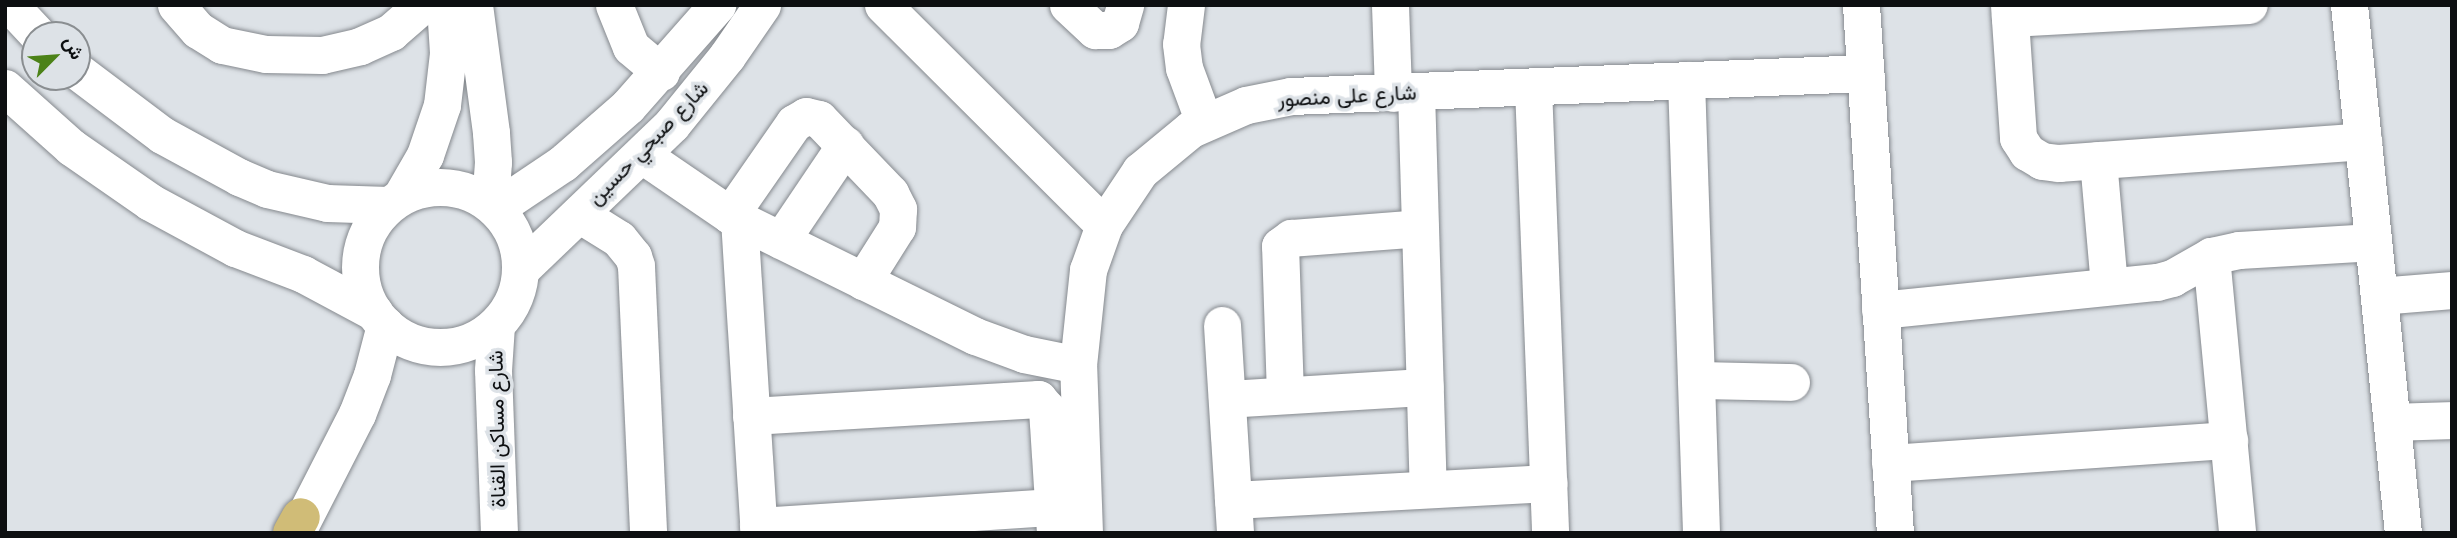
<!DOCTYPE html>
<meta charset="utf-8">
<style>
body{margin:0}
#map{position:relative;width:2457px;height:538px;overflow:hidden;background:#dde2e7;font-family:Jost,Vazirmatn,sans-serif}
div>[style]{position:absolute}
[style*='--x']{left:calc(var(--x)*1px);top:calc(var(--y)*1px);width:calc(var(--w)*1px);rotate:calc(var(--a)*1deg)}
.roads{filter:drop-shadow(0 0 2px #85898e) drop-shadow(0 0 2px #85898e)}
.minor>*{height:37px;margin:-18.5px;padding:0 18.5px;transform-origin:18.5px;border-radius:18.5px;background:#fff}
.minor>.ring{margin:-18.5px;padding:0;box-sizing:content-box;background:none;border:37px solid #fff;border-radius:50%}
.major>*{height:38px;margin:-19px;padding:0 19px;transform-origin:19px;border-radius:19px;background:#d0bc77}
span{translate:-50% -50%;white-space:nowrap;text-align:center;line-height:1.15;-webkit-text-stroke:7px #dde2e7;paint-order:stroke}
.street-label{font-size:21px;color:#0d0f11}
.frame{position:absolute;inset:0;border:7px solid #0d0f11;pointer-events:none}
.north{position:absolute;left:21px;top:21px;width:70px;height:70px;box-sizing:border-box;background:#dde2e7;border:2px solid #8a8e91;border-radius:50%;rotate:65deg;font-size:19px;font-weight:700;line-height:28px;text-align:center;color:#0d0f11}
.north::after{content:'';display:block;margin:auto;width:24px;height:32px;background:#4c8218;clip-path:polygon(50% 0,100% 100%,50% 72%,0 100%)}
</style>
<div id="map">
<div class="roads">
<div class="minor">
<i style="--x:10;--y:5;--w:41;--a:47"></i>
<i style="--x:176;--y:5;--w:33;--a:49"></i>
<i style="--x:198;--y:30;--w:28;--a:32"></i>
<i style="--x:222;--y:45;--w:45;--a:11.6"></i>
<i style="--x:266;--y:54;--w:56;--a:1"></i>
<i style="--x:322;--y:55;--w:39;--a:-13"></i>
<i style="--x:360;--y:46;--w:34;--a:-24"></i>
<i style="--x:391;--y:32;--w:32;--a:-41"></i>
<i style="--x:474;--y:5;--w:129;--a:82.4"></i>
<i style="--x:491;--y:133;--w:29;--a:86"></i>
<i style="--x:493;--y:162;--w:41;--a:94.2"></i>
<i style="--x:614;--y:5;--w:45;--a:68"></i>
<i style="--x:631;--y:47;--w:39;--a:40"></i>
<i style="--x:883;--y:5;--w:312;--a:44.9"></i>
<i style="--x:1068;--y:5;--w:37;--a:43"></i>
<i style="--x:1095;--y:30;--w:14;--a:0"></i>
<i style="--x:1109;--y:30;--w:13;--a:-32"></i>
<i style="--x:1120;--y:23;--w:19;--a:-74"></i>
<i style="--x:1186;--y:5;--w:39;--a:97"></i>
<i style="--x:1181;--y:44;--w:24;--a:83"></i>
<i style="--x:1184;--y:68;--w:58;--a:69.7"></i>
<i style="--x:1390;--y:5;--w:88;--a:88"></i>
<i style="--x:1861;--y:5;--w:529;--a:86.32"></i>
<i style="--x:2009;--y:5;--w:133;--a:86.1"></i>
<i style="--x:2018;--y:138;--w:17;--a:57"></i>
<i style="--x:2027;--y:152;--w:17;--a:31"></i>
<i style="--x:2042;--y:161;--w:17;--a:7"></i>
<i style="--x:2059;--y:163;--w:305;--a:-4.1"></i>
<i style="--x:2349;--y:5;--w:531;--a:84.16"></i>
<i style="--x:2010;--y:18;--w:239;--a:-3.1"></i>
<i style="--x:77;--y:71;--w:106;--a:37"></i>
<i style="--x:162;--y:135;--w:88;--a:28.6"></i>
<i style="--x:239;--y:177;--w:30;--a:23"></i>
<i style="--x:267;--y:189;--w:62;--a:13.1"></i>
<i style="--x:327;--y:203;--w:61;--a:1.9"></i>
<i style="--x:1686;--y:80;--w:453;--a:88.1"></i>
<i style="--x:1533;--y:87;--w:446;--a:87.8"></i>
<i style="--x:5;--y:88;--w:89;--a:41.8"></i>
<i style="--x:71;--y:147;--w:96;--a:34.8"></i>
<i style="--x:150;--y:202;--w:97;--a:28.4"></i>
<i style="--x:235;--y:248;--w:73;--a:20.9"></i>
<i style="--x:303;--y:274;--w:81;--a:28.2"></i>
<i style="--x:1416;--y:92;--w:397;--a:88.3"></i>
<i style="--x:642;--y:155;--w:107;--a:34.3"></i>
<i style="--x:730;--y:215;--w:273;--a:26.3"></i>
<i style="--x:975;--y:336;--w:52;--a:20.2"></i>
<i style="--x:1024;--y:354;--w:55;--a:11.5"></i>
<i style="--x:2098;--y:160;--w:126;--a:85"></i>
<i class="ring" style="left:360px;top:187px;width:123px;height:123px"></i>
<i style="--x:402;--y:195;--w:46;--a:-60.1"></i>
<i style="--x:425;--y:155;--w:53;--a:-71.2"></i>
<i style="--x:442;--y:105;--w:52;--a:-83.4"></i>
<i style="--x:448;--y:53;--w:48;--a:-93.6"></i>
<i style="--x:496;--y:208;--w:81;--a:-33.9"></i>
<i style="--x:563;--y:163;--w:86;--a:-41.2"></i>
<i style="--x:628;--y:106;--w:135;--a:-48.6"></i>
<i style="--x:579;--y:214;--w:47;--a:32"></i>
<i style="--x:619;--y:239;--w:22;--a:51"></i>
<i style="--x:633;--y:256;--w:10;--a:73"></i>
<i style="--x:636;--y:266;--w:267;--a:87.4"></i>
<i style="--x:730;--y:215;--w:112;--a:-55.2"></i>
<i style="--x:794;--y:123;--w:14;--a:-30"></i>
<i style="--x:806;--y:116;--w:13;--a:13"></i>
<i style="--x:819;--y:119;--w:103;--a:46.2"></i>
<i style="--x:890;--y:193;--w:18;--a:63"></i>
<i style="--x:898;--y:209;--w:18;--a:93"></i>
<i style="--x:897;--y:227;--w:64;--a:122.2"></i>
<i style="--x:739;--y:219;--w:315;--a:86.4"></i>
<i style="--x:781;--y:240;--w:115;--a:-56"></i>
<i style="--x:2211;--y:256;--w:278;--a:84.6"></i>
<i style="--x:521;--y:269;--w:209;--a:-43.8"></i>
<i style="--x:672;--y:124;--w:87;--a:-51"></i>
<i style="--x:727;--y:56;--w:62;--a:-55.5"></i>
<i style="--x:2379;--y:296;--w:73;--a:-4.7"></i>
<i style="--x:1880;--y:310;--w:278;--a:-5.8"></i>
<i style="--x:2157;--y:282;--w:16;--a:-15"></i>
<i style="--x:2172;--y:278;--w:45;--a:-29.4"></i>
<i style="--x:2211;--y:256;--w:29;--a:-12"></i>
<i style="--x:2239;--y:250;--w:134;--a:-3.4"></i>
<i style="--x:496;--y:325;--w:45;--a:93.8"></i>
<i style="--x:493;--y:370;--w:163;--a:87.9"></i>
<i style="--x:1222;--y:325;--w:208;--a:86.4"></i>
<i style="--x:1696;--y:380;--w:95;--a:1.2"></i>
<i style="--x:1285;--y:395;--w:149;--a:-91.9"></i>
<i style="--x:1280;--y:246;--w:14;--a:-36"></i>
<i style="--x:1291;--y:238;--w:129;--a:-4.4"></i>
<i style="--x:1227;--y:399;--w:198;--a:-3.5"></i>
<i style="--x:751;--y:416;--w:288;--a:-3.4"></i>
<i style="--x:1038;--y:399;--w:13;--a:48"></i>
<i style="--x:1047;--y:409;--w:124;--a:86.3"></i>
<i style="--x:2392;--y:422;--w:60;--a:-1.9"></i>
<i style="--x:1890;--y:463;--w:340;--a:-3.9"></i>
<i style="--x:1233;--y:500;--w:316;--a:-3.1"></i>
<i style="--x:758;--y:526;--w:297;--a:-3.7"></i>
<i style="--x:296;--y:533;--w:134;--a:-62.9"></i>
<i style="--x:357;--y:414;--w:42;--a:-69"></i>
<i style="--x:372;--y:375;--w:52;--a:-75.4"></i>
<i style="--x:1084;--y:533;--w:168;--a:-92"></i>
<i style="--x:1078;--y:365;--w:96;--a:-84"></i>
<i style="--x:1088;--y:270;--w:48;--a:-70.4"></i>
<i style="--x:1104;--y:225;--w:65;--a:-56.3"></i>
<i style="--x:1140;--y:171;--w:66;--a:-39.5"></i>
<i style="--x:1191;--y:129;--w:60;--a:-23.6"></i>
<i style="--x:1246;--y:105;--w:46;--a:-11.3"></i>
<i style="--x:1291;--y:96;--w:575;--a:-2.29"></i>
</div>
<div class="major">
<i style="--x:292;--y:533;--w:18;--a:-61"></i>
</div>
</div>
<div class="street-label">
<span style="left:1347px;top:96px;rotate:-3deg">شارع على منصور</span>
<span style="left:648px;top:143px;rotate:-46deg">شارع صبحي حسين</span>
<span style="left:497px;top:429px;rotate:-91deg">شارع مساكن القناة</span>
</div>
<div class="frame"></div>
<div class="north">ش</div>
</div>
